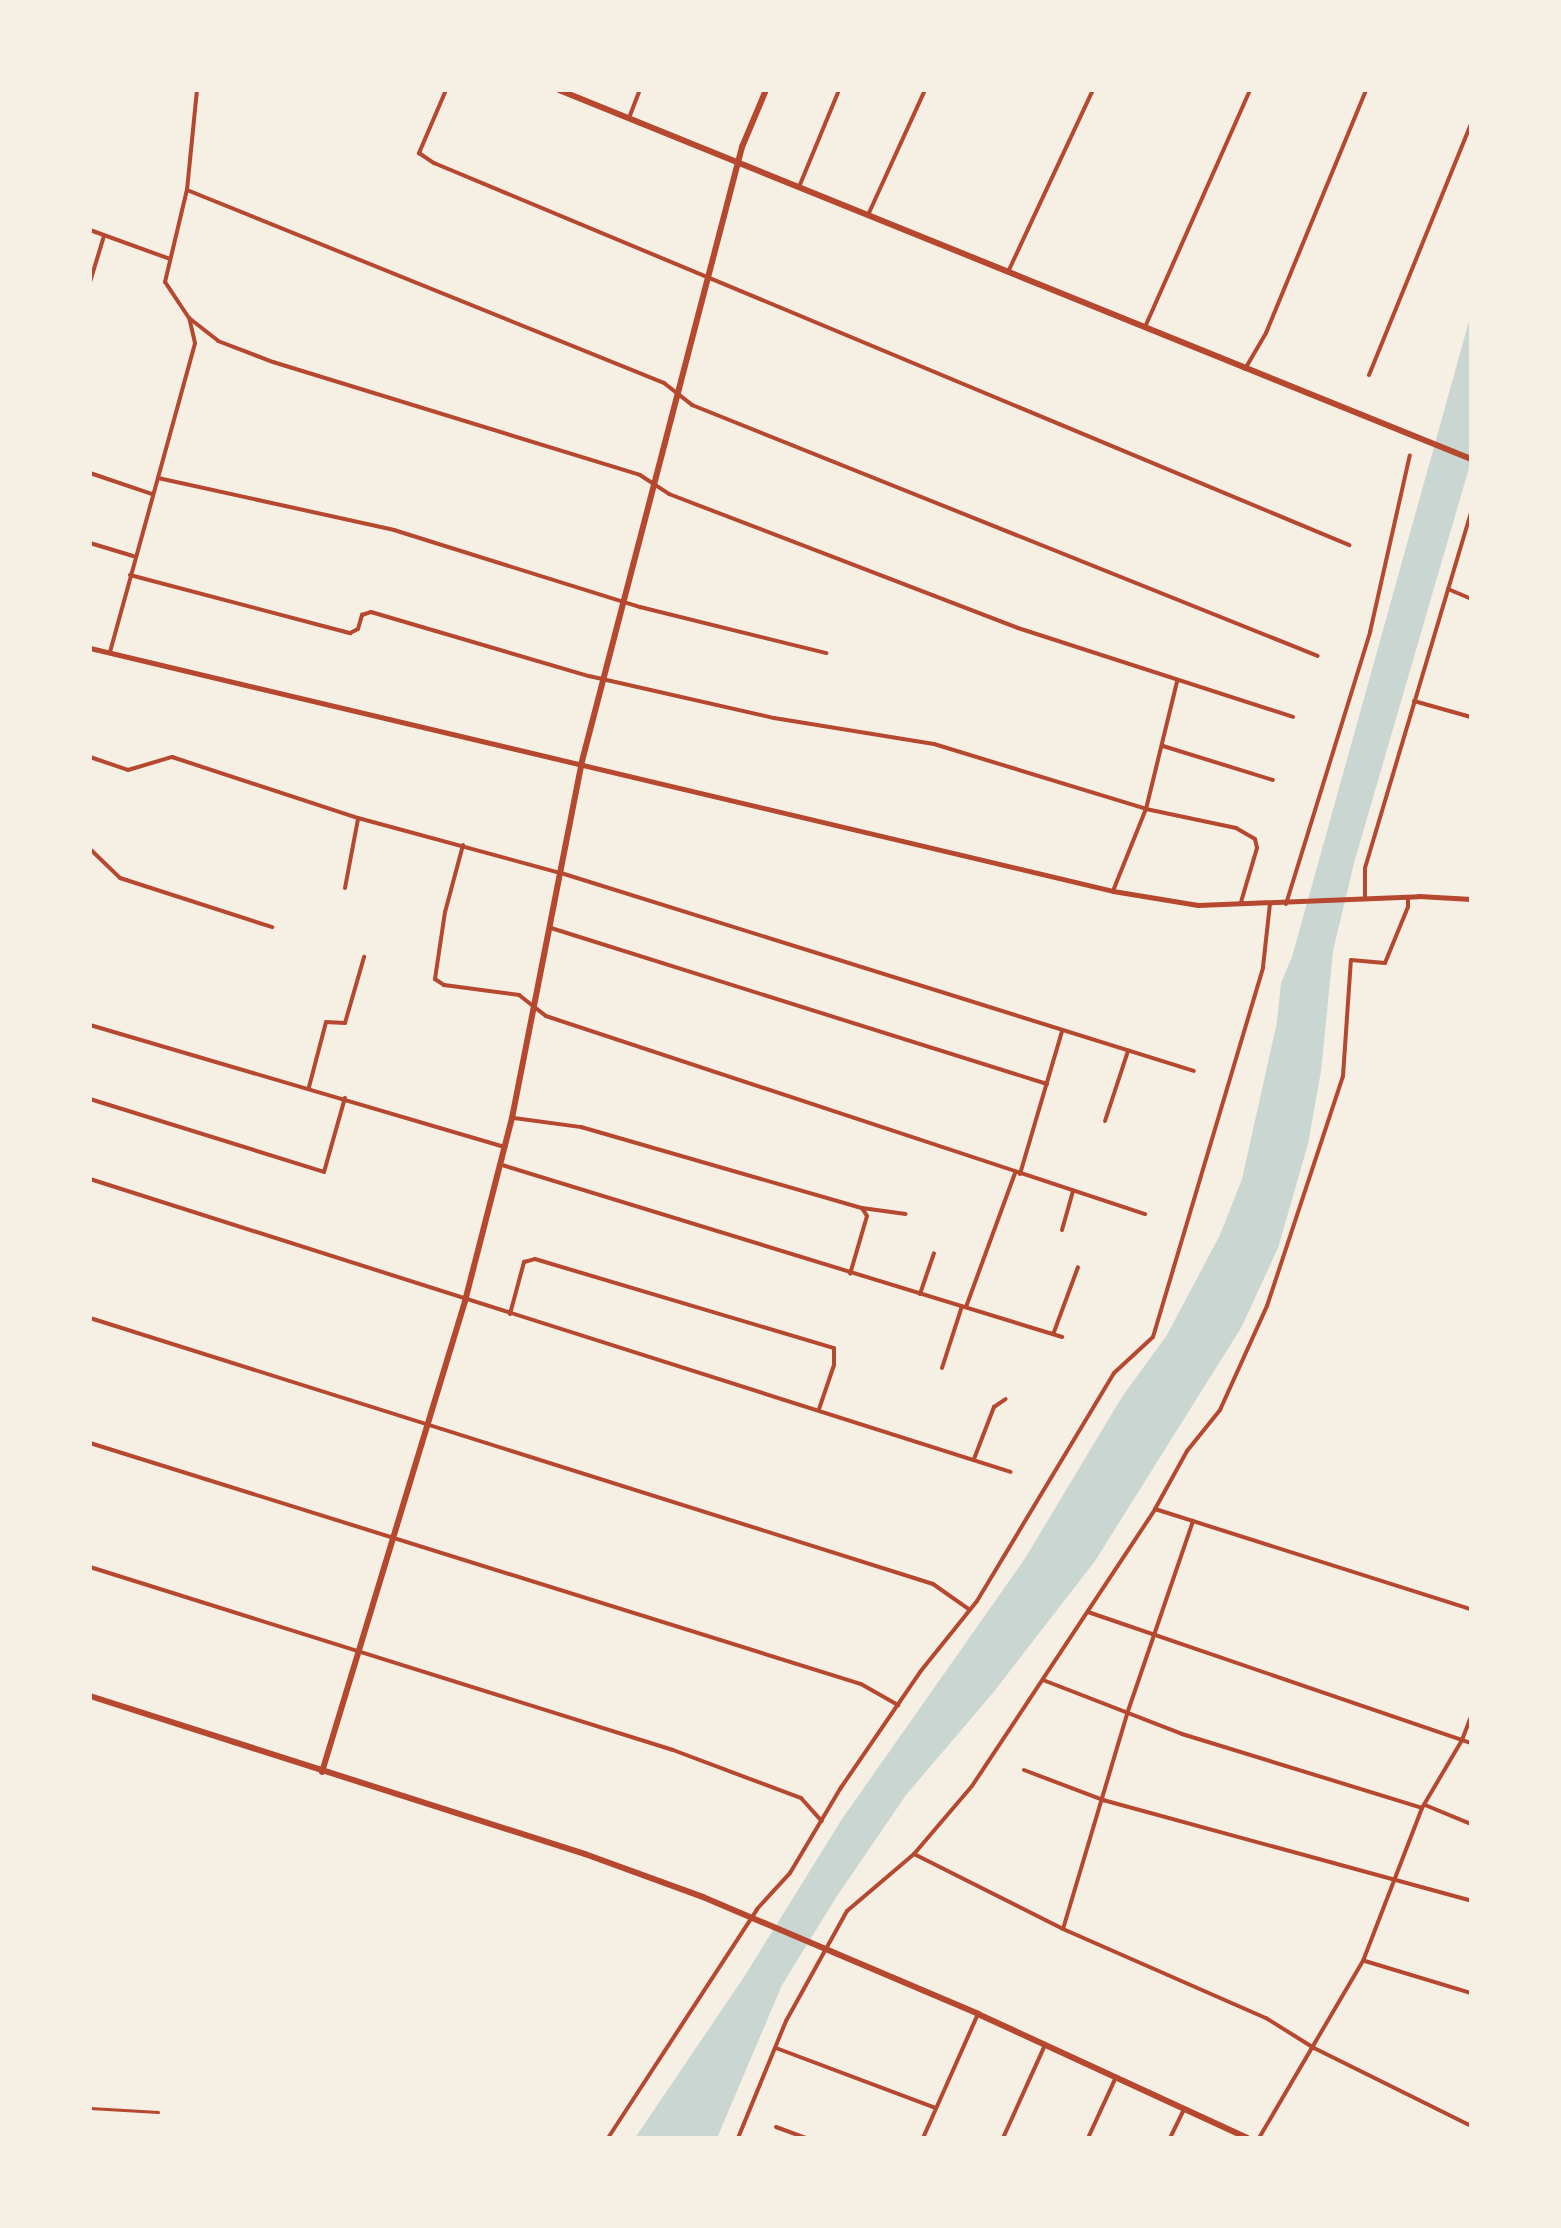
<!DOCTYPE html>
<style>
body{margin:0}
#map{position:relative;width:1561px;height:2228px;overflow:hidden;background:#f6efe4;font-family:"IBM Plex Sans",sans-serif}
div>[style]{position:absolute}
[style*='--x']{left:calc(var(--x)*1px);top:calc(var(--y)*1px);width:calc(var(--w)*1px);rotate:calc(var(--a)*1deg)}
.water>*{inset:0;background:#c9d6d2}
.service>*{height:2.5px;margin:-1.25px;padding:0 1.25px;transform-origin:1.25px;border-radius:1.25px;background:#b5482f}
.minor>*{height:4px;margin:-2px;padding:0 2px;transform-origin:2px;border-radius:2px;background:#b5482f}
.tertiary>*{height:5px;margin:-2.5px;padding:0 2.5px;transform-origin:2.5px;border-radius:2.5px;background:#b5482f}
.secondary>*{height:6px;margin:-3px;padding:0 3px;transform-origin:3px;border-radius:3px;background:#b5482f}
.primary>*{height:6px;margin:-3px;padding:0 3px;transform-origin:3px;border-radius:3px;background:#b5482f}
span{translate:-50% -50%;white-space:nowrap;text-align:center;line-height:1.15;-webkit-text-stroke:9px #f6efe4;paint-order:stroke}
.frame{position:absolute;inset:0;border:92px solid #f6efe4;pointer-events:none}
</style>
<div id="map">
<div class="water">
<i style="clip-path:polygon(1471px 314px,1471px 461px,1354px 863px,1333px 951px,1321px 1071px,1308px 1144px,1278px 1248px,1241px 1328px,1095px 1561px,992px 1694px,906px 1795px,837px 1896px,782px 1985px,717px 2138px,635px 2138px,744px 1977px,842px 1819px,1024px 1560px,1122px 1397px,1167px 1335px,1220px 1235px,1242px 1179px,1277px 1022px,1281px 983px,1292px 957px)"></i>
</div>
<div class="service">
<i style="--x:90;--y:2108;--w:68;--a:3.4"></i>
</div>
<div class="minor">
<i style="--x:446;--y:90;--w:69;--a:113.2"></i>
<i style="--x:419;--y:153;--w:18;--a:34"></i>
<i style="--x:434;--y:163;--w:992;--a:22.66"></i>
<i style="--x:629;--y:118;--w:30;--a:-69"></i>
<i style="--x:799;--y:187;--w:105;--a:-67.6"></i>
<i style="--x:187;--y:190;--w:515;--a:22.03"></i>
<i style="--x:664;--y:383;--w:36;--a:38"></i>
<i style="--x:692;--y:405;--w:674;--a:21.85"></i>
<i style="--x:868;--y:215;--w:137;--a:-65.5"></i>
<i style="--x:90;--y:230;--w:85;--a:19.9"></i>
<i style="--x:1008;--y:272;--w:201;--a:-65"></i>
<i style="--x:90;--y:282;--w:48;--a:-73.1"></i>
<i style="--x:189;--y:318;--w:37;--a:38"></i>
<i style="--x:218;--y:341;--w:59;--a:20.9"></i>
<i style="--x:273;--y:362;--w:384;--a:17.1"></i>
<i style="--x:640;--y:475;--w:35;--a:33"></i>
<i style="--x:669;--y:494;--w:374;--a:21"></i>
<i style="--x:1018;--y:628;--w:289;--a:17.9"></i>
<i style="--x:1145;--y:327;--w:259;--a:-66.1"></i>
<i style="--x:1245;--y:369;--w:42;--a:-59.7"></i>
<i style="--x:1266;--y:333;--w:263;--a:-67.6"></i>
<i style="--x:1369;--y:375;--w:271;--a:-67.9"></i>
<i style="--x:90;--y:473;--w:65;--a:18.7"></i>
<i style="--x:158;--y:478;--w:242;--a:12.4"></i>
<i style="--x:394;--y:530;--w:258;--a:17.4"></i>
<i style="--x:640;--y:607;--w:192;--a:13.9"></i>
<i style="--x:90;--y:543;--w:45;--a:16.8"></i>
<i style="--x:130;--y:575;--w:228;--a:14.8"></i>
<i style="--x:350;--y:633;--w:9;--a:-27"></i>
<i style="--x:358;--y:629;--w:15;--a:-74"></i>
<i style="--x:362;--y:615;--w:9;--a:-18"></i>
<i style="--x:371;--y:612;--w:227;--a:16.4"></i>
<i style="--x:589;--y:676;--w:190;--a:12.8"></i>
<i style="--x:774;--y:718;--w:162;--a:9.2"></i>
<i style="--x:934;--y:744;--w:222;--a:17"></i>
<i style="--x:1146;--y:809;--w:92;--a:11.9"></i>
<i style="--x:1236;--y:828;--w:22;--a:30"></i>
<i style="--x:1255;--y:839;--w:9;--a:77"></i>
<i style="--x:1257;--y:848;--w:56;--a:106.5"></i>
<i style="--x:1448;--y:589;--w:25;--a:23"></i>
<i style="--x:110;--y:652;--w:320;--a:-74.6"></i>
<i style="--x:195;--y:343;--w:26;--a:-103"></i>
<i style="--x:189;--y:318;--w:43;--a:-123.7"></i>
<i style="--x:165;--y:282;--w:95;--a:-76.6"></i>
<i style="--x:187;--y:190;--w:100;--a:-84.3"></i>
<i style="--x:1414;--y:701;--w:59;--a:15.7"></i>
<i style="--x:1163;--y:746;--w:115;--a:17.2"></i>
<i style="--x:90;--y:757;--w:40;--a:18.9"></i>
<i style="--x:128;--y:770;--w:46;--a:-16.5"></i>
<i style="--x:172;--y:757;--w:196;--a:18.2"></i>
<i style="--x:358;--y:818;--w:210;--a:15.2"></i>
<i style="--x:561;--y:873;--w:663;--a:17.37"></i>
<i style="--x:463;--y:845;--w:69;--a:105"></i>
<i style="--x:445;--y:912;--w:68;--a:98.5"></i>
<i style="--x:435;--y:979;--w:11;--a:34"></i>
<i style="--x:444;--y:985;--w:76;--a:7.6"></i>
<i style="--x:519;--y:995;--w:34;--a:38"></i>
<i style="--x:546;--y:1016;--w:631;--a:18.29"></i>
<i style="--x:90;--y:849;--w:42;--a:44"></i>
<i style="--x:120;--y:878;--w:160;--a:17.9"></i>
<i style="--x:345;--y:888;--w:70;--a:-79.3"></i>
<i style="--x:1113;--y:891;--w:88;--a:-68.1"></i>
<i style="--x:1146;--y:809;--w:131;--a:-76.3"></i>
<i style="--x:1365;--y:897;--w:29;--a:-90"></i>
<i style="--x:1365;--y:868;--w:371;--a:-73.4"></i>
<i style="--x:1286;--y:904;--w:285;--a:-72.8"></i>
<i style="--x:1370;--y:632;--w:181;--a:-77.3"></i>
<i style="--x:551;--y:928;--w:520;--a:17.46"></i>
<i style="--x:90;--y:1025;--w:433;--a:16.4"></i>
<i style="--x:309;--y:1087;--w:67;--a:-75.3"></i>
<i style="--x:326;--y:1022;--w:19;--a:3"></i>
<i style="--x:345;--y:1023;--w:69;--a:-73.9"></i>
<i style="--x:90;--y:1099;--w:245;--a:17.3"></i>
<i style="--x:324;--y:1172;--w:77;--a:-74.2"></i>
<i style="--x:514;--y:1118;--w:68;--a:7.7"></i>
<i style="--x:581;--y:1127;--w:292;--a:16.1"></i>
<i style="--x:862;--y:1208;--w:9;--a:58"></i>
<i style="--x:867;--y:1216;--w:60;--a:106.3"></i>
<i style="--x:1105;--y:1121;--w:74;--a:-71.8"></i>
<i style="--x:502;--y:1165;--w:586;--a:17.07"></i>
<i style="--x:1020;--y:1174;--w:149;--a:-73.6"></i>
<i style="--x:90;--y:1179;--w:966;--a:17.65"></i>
<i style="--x:862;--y:1208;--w:44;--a:7.8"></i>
<i style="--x:1062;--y:1230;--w:41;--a:-74.2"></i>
<i style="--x:920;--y:1294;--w:43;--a:-71.1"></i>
<i style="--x:966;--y:1307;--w:143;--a:-69.9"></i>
<i style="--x:510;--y:1314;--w:54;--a:-74.9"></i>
<i style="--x:524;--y:1262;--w:11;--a:-15"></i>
<i style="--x:535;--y:1259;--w:312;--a:16.6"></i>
<i style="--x:834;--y:1348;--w:17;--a:90"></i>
<i style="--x:834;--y:1365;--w:46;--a:108.8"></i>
<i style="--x:90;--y:1318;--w:884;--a:17.51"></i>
<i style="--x:933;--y:1584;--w:45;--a:35.1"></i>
<i style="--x:1054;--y:1332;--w:69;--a:-69.7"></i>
<i style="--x:942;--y:1368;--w:65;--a:-72.1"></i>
<i style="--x:90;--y:1443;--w:808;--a:17.36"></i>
<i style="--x:861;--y:1684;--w:43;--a:29.6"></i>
<i style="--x:974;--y:1459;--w:56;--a:-69"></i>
<i style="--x:994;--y:1407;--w:14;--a:-34"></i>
<i style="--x:1155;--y:1509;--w:331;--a:17.6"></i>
<i style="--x:90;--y:1567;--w:611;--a:17.43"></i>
<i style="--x:673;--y:1750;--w:137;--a:20.6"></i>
<i style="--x:801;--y:1798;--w:31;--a:48"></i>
<i style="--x:1088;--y:1612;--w:405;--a:18.9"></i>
<i style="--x:1043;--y:1680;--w:149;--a:21.2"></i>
<i style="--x:1182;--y:1734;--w:251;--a:17.1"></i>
<i style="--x:1024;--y:1770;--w:85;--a:20.8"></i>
<i style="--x:1103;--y:1800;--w:382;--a:15.3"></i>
<i style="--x:1425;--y:1805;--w:50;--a:22.4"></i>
<i style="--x:914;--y:1854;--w:167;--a:26.7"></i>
<i style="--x:1063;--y:1929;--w:222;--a:23.7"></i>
<i style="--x:1266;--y:2018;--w:57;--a:32"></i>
<i style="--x:1314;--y:2048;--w:175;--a:26.4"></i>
<i style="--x:1063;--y:1929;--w:227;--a:-73.4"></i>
<i style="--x:1128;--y:1711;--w:201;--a:-71.1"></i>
<i style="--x:1365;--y:1961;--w:111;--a:16.8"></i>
<i style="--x:776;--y:2048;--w:171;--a:20.6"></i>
<i style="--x:776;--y:2127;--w:33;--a:20"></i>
<i style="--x:608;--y:2138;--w:273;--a:-56.9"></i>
<i style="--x:757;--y:1909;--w:49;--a:-47.5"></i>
<i style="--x:790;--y:1873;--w:98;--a:-59.2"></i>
<i style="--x:840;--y:1789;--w:142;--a:-55.6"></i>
<i style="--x:920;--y:1672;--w:91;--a:-51.2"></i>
<i style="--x:977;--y:1601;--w:266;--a:-59"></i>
<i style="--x:1114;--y:1373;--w:53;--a:-42.7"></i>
<i style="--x:1153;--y:1337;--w:386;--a:-73.4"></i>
<i style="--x:1263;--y:967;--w:63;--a:-83.7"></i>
<i style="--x:738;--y:2138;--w:126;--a:-67.7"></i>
<i style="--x:786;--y:2021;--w:126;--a:-61"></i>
<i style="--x:847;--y:1911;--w:88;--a:-40.4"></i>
<i style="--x:914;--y:1854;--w:89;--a:-49.5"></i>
<i style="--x:972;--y:1786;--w:332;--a:-56.5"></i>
<i style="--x:1155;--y:1509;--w:66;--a:-61.1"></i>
<i style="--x:1187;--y:1451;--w:53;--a:-51.2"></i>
<i style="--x:1220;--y:1410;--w:114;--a:-65.7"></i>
<i style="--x:1267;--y:1306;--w:242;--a:-71.7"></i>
<i style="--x:1343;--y:1076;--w:116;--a:-86.1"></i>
<i style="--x:1351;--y:960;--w:34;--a:5"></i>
<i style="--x:1385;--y:963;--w:61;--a:-67.7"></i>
<i style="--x:1408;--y:907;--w:10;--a:-90"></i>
<i style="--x:923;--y:2138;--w:136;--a:-66.1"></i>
<i style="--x:1003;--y:2138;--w:100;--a:-65.7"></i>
<i style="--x:1088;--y:2138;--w:67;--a:-65.3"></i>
<i style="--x:1170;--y:2138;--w:30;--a:-64"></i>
<i style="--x:1259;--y:2138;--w:205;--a:-59.6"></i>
<i style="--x:1363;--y:1961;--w:164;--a:-68.9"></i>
<i style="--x:1422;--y:1808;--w:79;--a:-59.5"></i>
<i style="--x:1462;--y:1740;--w:26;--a:-69"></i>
</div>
<div class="tertiary">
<i style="--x:90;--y:648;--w:1051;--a:13.36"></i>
<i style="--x:1113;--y:891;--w:86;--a:9.4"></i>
<i style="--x:1198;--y:905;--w:221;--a:-2.3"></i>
<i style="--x:1419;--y:896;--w:52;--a:3.3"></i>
</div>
<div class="secondary">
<i style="--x:559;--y:90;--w:984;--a:22.03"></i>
<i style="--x:322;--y:1772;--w:492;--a:-73.1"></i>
<i style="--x:465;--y:1301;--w:189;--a:-75.6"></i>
<i style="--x:512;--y:1118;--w:360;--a:-78.9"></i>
<i style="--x:581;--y:765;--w:639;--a:-75.4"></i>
<i style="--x:742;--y:147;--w:62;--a:-67.2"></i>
</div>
<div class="primary">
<i style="--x:90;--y:1696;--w:520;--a:17.7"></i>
<i style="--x:585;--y:1854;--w:126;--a:20"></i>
<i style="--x:703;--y:1897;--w:299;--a:23"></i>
<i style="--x:978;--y:2014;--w:296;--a:24.7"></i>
</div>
<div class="frame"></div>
</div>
